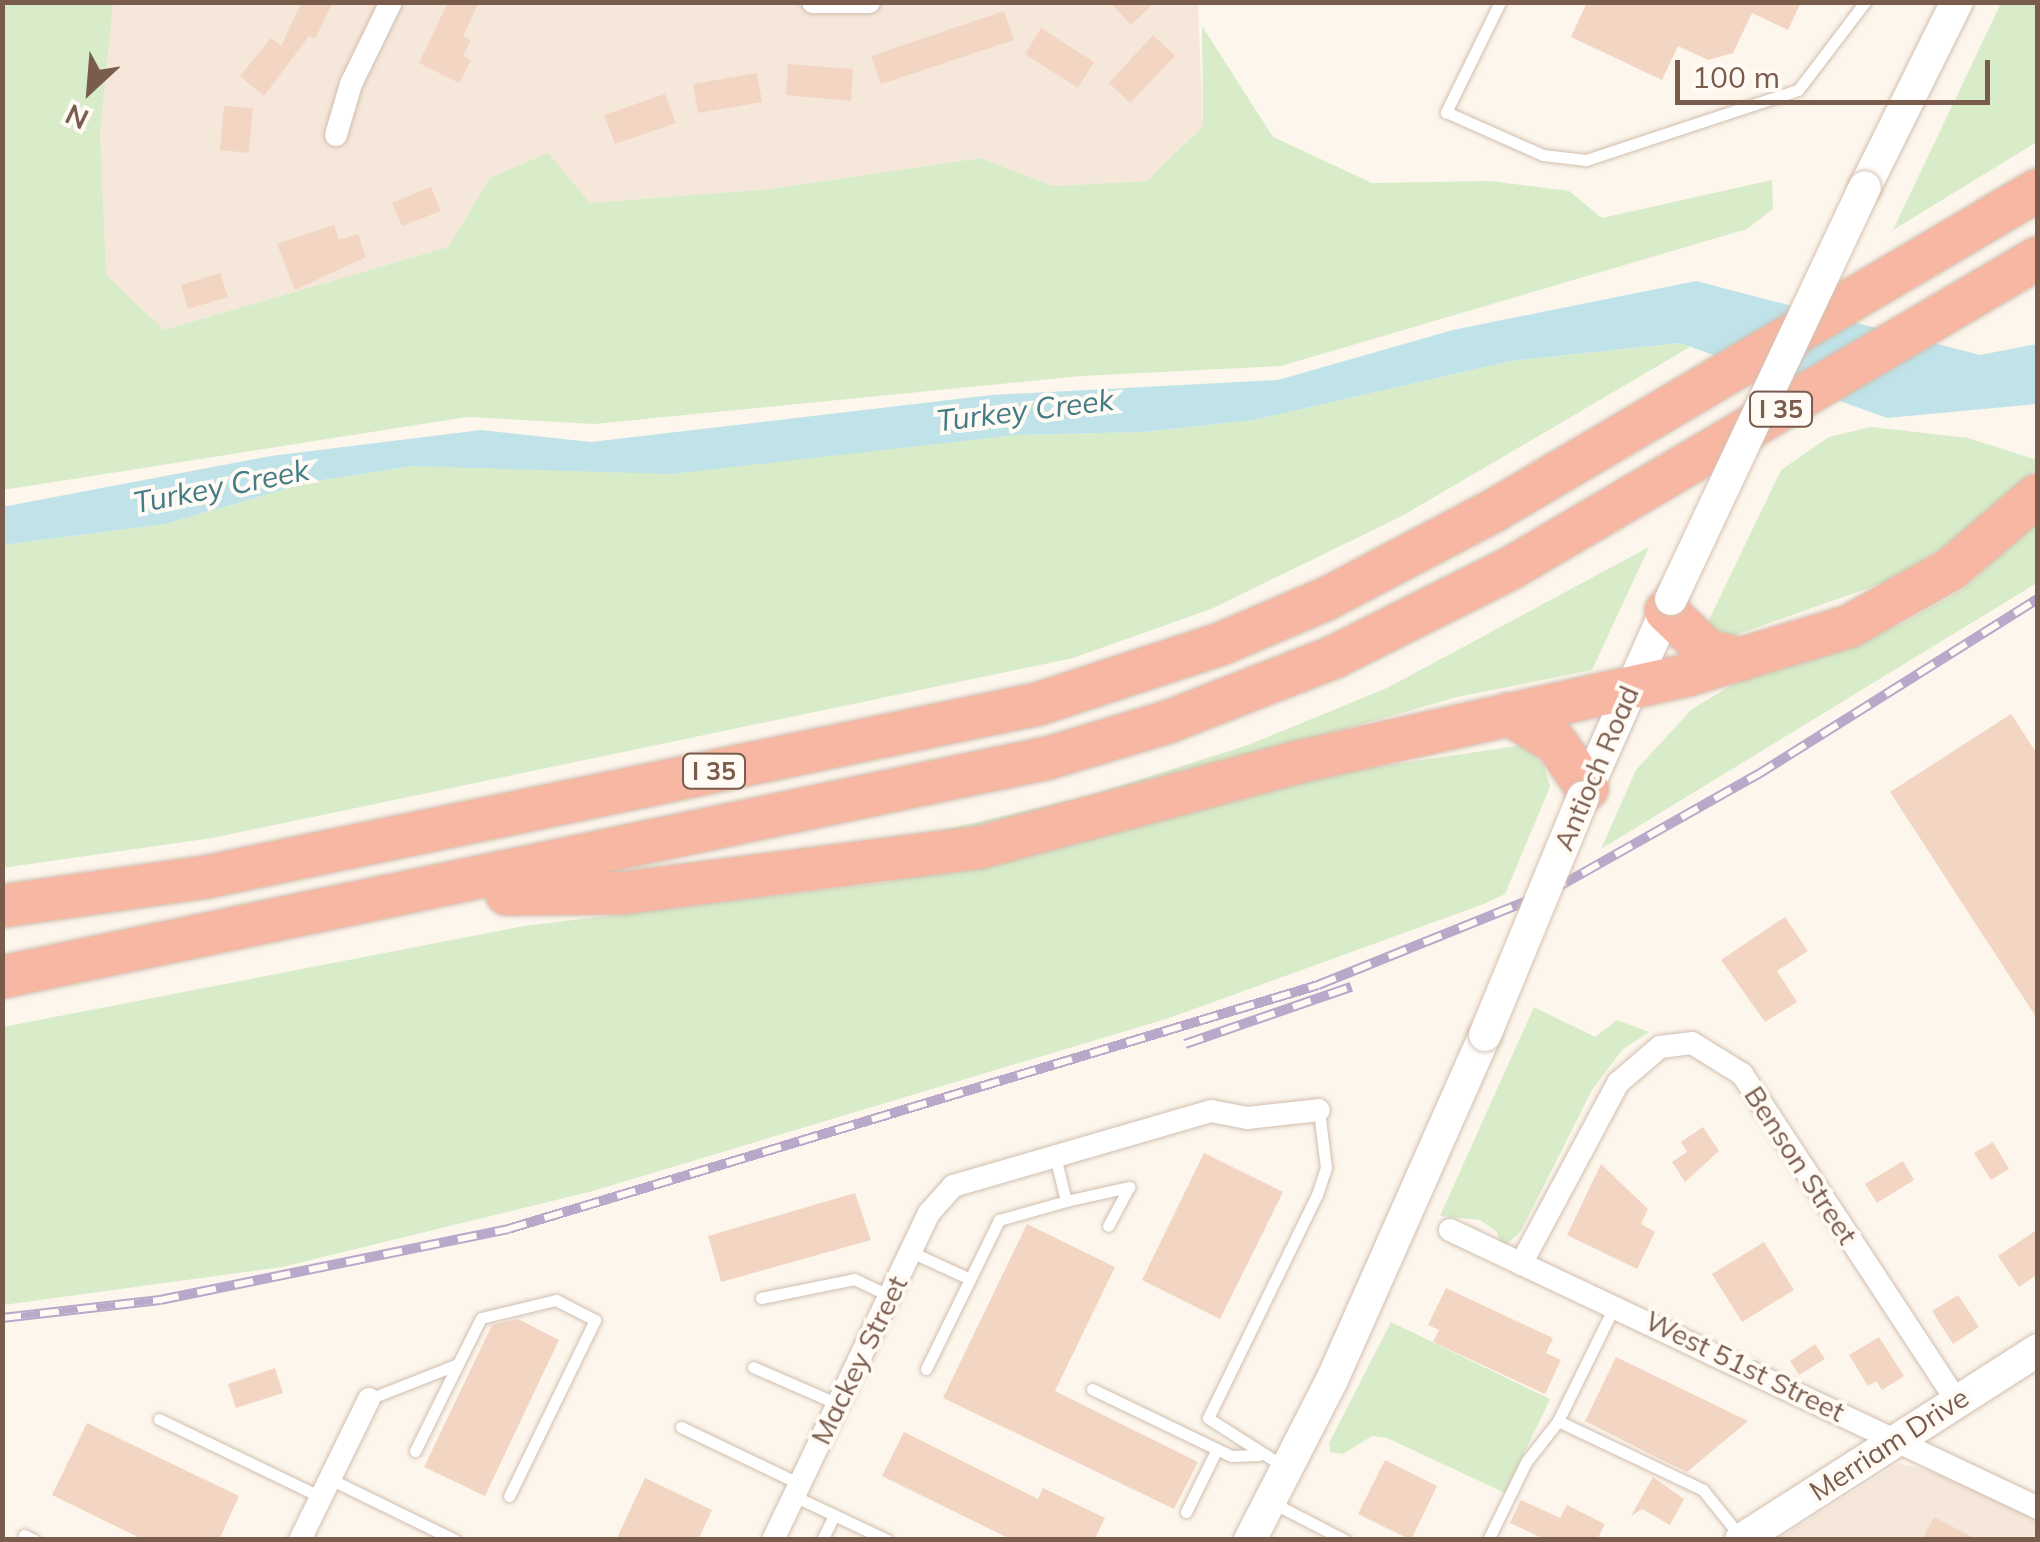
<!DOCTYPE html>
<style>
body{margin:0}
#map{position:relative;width:2040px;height:1542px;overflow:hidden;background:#fdf6ec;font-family:Mulish,sans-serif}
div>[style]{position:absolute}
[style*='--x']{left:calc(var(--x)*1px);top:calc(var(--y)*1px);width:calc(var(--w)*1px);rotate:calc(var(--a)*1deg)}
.residential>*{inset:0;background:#f5e8da}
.green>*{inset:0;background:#d8ecc9}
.water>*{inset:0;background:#bfe3e8}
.building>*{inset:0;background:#f3d5c3}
.roads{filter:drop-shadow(0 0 2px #d1beb0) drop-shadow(0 0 2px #d1beb0)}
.service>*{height:11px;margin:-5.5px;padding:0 5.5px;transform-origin:5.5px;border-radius:5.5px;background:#fff}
.minor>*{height:22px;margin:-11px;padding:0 11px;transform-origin:11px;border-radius:11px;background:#fff}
.secondary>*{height:32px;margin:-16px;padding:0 16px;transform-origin:16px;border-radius:16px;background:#fff}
.motorway>*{height:42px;margin:-21px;padding:0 21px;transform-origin:21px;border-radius:21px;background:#f7b7a3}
.rail>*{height:10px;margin-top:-5px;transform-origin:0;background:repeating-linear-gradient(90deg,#fffaf3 0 19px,#b9a8c9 0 38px);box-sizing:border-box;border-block:2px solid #b9a8c9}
.bridges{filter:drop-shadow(0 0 2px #d6c0b0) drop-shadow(0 0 2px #d6c0b0)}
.secondary-bridge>*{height:32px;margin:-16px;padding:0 16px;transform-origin:16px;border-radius:16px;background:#fff}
span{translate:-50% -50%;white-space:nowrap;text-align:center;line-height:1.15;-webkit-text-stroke:8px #fffaf3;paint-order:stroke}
.shield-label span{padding:2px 8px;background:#fffaf3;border:2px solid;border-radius:8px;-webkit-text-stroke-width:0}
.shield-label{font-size:25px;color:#7a5c4d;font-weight:700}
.street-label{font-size:28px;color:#7a5c4d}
.water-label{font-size:30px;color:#437c86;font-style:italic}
.frame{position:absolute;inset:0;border:5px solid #7a5c4d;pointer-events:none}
.north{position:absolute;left:40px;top:40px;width:100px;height:100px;-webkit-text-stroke:8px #fffaf3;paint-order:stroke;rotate:206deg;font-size:28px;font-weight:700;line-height:40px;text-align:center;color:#7a5c4d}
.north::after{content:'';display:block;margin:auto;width:35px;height:45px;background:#7a5c4d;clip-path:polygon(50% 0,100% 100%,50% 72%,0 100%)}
.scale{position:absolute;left:1675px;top:60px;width:315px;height:45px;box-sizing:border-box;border:5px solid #7a5c4d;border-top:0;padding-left:12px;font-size:30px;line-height:35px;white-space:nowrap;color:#7a5c4d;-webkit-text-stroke:8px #fffaf3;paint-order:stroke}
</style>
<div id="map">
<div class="residential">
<i style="clip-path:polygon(3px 3px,1198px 3px,1203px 126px,1147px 181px,1053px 186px,980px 158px,770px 189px,590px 203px,490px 178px,448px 247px,164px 330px,106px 276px)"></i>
<i style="clip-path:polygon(1899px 1463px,1949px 1477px,2037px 1520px,2037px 1539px,1776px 1540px)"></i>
</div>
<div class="green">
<i style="clip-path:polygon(3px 2px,113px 3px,100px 132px,106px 275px,164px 330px,448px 247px,490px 178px,548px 153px,590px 203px,770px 189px,980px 158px,1053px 186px,1147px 181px,1203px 126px,1202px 26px,1273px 137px,1372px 183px,1490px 181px,1569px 191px,1602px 218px,1772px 180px,1773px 209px,1747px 229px,1281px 366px,1082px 376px,594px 424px,467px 417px,3px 490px)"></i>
<i style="clip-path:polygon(2001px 3px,2037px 3px,2037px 142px,1893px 230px)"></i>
<i style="clip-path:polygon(1681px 343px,1690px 347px,1402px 516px,1211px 609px,1073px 658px,212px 838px,2px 868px,3px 545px,165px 524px,310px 482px,413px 466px,799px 457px,1016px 435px,1143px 432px,1254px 420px,1511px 361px)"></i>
<i style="clip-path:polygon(1871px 427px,1968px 438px,2037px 460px,2037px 468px,1989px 517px,1894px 579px,1733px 636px,1706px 626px,1781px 470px,1829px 437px)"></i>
<i style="clip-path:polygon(2037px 521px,2037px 583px,1601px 849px,1636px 770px,1692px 709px,1742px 679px,1897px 626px,1962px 590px)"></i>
<i style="clip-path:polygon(1649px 547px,1592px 670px,1457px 697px,1023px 821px,898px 841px,1091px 795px,1248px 745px,1387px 688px)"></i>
<i style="clip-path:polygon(1523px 745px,1544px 765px,1550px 787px,1505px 894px,1484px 904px,1169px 1018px,589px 1192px,282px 1267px,3px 1305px,3px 1027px,524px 926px,889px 882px,1275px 782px)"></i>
<i style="clip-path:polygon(1534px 1007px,1595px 1037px,1617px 1020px,1649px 1032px,1622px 1050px,1592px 1090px,1521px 1231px,1502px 1249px,1497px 1232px,1480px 1220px,1440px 1216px)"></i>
<i style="clip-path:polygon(1391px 1322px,1550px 1399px,1505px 1493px,1387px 1438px,1372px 1436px,1343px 1454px,1330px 1452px,1329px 1443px)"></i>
</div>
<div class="water">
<i style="clip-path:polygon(1696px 281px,1980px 355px,2037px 344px,2037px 404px,1887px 418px,1680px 343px,1511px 361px,1254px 420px,1143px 432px,1016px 435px,670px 474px,413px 466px,310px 482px,165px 524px,3px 545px,2px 507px,271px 456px,481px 430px,591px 442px,991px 395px,1278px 380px,1453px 330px)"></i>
</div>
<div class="building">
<i style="clip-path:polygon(302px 2px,333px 2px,315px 39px,309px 36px,264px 96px,240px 76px,271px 38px,281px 46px)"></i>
<i style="clip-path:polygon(448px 2px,479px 2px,463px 36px,471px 40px,463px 56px,471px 60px,459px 83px,419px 63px)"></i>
<i style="clip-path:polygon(1110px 2px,1155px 2px,1131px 25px)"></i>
<i style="clip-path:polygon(1587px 2px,1801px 2px,1788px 30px,1752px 13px,1733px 53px,1708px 60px,1678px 46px,1662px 80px,1571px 37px)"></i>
<i style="clip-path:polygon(1004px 11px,1014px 40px,881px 84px,871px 56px)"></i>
<i style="clip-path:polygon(1041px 28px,1094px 62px,1078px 88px,1025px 54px)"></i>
<i style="clip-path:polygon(1153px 35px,1175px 56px,1130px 103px,1109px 83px)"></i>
<i style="clip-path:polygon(788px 64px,853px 69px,851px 101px,786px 95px)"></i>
<i style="clip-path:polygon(757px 73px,762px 102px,698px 113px,693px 84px)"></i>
<i style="clip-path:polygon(665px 94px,676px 123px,615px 144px,604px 115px)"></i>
<i style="clip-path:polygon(224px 106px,253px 108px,249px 153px,220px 150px)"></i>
<i style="clip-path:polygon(431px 187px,441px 211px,402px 226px,392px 203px)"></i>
<i style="clip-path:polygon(334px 225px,339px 240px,358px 234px,366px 257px,295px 290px,277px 244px)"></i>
<i style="clip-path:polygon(220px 273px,228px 297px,188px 309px,181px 285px)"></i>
<i style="clip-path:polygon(2011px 714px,2038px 755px,2038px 1020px,1890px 792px)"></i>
<i style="clip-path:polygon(1785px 917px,1808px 951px,1777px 971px,1797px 1002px,1765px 1022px,1721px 960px)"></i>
<i style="clip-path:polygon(1703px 1127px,1719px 1151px,1685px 1182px,1672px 1162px,1687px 1152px,1681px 1142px)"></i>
<i style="clip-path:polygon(1993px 1142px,2009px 1169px,1991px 1180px,1974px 1153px)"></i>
<i style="clip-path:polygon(1204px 1153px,1283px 1192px,1220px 1319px,1142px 1280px)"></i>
<i style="clip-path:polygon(1903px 1161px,1914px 1180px,1877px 1203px,1865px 1184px)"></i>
<i style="clip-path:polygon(1601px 1164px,1648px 1209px,1641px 1224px,1655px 1232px,1637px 1269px,1567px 1235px)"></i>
<i style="clip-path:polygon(855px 1193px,871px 1240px,721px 1282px,708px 1236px)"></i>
<i style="clip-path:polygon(1027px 1224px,1115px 1267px,1055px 1391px,1198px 1462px,1174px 1509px,943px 1398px)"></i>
<i style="clip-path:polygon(2038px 1229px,2038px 1274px,2019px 1287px,1998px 1256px)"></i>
<i style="clip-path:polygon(1764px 1242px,1794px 1290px,1742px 1322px,1712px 1274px)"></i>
<i style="clip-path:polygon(1446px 1288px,1553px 1338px,1546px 1353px,1561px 1360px,1545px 1394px,1433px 1342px,1439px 1330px,1428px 1325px)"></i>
<i style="clip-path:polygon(1958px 1295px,1979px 1327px,1953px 1344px,1932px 1311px)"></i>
<i style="clip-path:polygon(518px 1319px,559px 1340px,485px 1496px,424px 1467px,492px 1325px)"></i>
<i style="clip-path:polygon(1879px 1337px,1904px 1376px,1882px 1390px,1876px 1381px,1868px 1386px,1849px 1355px)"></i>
<i style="clip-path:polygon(1815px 1344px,1825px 1359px,1799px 1375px,1790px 1361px)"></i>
<i style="clip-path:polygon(1616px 1357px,1748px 1421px,1687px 1472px,1662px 1460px,1585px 1421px)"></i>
<i style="clip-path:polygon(275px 1368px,283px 1393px,236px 1408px,228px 1384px)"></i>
<i style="clip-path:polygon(87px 1423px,239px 1496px,219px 1540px,144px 1540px,52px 1495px)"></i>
<i style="clip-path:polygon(904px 1432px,1038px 1499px,1043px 1488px,1105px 1518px,1094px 1540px,1012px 1540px,882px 1476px)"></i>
<i style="clip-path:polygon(1385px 1460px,1437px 1486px,1411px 1540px,1358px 1514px)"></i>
<i style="clip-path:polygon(1653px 1477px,1684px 1499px,1670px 1525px,1642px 1509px,1631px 1516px)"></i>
<i style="clip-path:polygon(645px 1478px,712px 1510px,698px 1540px,616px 1540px)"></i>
<i style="clip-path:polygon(1521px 1500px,1560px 1518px,1567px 1505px,1605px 1524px,1597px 1540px,1546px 1540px,1510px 1523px)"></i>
<i style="clip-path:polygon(1934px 1517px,1978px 1540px,1922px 1540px)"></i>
</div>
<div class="roads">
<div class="service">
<i style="--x:1500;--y:2;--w:123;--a:116.1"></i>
<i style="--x:1446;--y:112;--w:106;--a:23.9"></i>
<i style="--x:1543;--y:155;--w:43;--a:6.6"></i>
<i style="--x:1586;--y:160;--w:223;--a:-18.3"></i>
<i style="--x:1798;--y:90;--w:111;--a:-52.7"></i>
<i style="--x:1055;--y:1156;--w:46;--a:76.3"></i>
<i style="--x:1066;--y:1201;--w:65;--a:-12.5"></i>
<i style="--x:1129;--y:1187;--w:44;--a:118.3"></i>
<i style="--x:911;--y:1252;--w:65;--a:24.6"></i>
<i style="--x:761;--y:1298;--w:95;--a:-11.5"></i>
<i style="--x:854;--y:1279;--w:40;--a:25"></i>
<i style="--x:1614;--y:1307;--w:127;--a:116.2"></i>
<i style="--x:1558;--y:1421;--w:161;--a:25.4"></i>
<i style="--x:1703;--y:1490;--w:59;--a:51.2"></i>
<i style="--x:458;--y:1364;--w:51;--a:-63.4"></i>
<i style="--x:481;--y:1318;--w:77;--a:-13.5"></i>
<i style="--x:556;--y:1300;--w:44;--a:27.1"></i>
<i style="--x:595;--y:1320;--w:196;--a:116"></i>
<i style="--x:753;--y:1367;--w:93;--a:23.5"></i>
<i style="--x:926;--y:1369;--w:166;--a:-63.9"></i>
<i style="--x:999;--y:1220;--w:70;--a:-15.8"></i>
<i style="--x:1092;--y:1389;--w:154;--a:25.7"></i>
<i style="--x:1231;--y:1456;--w:28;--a:-2"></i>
<i style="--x:369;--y:1399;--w:96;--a:-21.5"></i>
<i style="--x:458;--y:1364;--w:97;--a:116.3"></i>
<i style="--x:159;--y:1419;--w:180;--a:25.7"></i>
<i style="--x:681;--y:1427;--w:132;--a:25.6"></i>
<i style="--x:1283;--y:1466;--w:89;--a:-147.4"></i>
<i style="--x:1208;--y:1418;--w:248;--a:-64"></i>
<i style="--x:1317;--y:1195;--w:28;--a:-72"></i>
<i style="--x:1326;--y:1168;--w:58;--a:-96.9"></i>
<i style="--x:330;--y:1479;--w:139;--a:26"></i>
<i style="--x:794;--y:1496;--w:103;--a:25.3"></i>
<i style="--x:1273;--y:1503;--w:81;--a:27.2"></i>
<i style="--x:1186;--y:1512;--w:70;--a:-63.8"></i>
<i style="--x:24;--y:1535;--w:11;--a:27"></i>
<i style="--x:822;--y:1540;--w:28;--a:-64"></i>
<i style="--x:1488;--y:1540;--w:87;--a:-64"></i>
<i style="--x:1526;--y:1462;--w:52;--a:-52"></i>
</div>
<div class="minor">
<i style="--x:813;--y:2;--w:56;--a:0"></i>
<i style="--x:336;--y:135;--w:53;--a:-73.6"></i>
<i style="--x:351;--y:84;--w:91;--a:-64"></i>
<i style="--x:1450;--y:1230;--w:650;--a:25.3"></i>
<i style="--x:1521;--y:1264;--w:205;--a:-61.8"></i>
<i style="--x:1618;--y:1083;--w:55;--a:-40.6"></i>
<i style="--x:1660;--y:1047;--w:32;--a:-7"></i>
<i style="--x:1692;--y:1043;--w:59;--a:31.8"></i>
<i style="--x:1742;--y:1074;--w:391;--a:56.7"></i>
<i style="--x:300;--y:1540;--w:157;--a:-63.9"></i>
<i style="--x:773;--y:1540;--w:362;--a:-64.5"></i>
<i style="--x:929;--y:1213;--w:36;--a:-48"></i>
<i style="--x:953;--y:1186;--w:269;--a:-16.2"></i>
<i style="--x:1211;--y:1111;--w:37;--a:11"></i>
<i style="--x:1247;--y:1118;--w:72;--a:-6.3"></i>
</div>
<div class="secondary">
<i style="--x:1865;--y:187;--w:207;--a:-63.6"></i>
<i style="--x:1583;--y:797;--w:217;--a:-66"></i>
<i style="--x:1250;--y:1540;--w:180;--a:-62.9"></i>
<i style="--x:1332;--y:1380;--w:377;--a:-66.1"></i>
<i style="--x:1741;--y:1540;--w:353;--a:-32.6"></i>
</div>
<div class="motorway">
<i style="--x:1666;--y:611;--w:58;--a:43.6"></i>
<i style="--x:1708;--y:651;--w:34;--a:14"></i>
<i style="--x:1509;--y:714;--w:55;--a:31.7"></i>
<i style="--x:1556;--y:743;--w:55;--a:55.4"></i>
<i style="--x:507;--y:894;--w:116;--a:-0.5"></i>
<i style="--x:623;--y:893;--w:361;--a:-7.3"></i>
<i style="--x:981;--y:847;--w:324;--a:-15"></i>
<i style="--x:1294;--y:763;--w:403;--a:-12.6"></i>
<i style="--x:1687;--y:675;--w:170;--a:-16.7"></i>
<i style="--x:1850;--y:626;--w:116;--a:-29.4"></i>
<i style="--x:1951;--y:569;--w:114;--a:-40.4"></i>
<i style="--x:2;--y:906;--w:206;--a:-8.1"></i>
<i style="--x:206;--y:877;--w:850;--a:-11.75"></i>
<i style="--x:1038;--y:704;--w:195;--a:-18.2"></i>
<i style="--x:1223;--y:643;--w:114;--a:-23.2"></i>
<i style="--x:1328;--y:598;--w:189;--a:-27.8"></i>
<i style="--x:1495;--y:510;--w:630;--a:-30.51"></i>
<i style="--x:2;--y:977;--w:1069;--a:-11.83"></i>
<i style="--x:1048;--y:758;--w:122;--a:-16.7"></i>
<i style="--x:1165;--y:723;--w:181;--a:-21.3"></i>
<i style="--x:1334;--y:657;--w:198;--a:-26.7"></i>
<i style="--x:1511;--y:568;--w:611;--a:-30.47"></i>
</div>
</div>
<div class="rail">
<i style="--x:1185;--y:1044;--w:176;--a:-19"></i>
<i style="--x:2;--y:1318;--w:159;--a:-6.5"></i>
<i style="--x:160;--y:1300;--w:355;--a:-11.5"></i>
<i style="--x:508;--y:1229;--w:846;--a:-16.76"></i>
<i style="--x:1318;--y:985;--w:249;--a:-21.9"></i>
<i style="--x:1549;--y:892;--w:239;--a:-29.4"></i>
<i style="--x:1757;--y:775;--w:332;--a:-32.1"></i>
</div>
<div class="bridges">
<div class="secondary-bridge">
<i style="--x:1671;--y:599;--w:455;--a:-64.8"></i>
<i style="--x:1485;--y:1035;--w:257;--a:-67.6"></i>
</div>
</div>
<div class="shield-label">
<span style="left:1781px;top:409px">I 35</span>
<span style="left:714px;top:771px">I 35</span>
</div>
<div class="street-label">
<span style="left:1596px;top:768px;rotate:-67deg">Antioch Road</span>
<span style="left:1801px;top:1165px;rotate:57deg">Benson Street</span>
<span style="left:859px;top:1360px;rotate:-64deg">Mackey Street</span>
<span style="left:1745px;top:1366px;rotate:26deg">West 51st Street</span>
<span style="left:1889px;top:1444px;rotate:-33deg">Merriam Drive</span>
</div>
<div class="water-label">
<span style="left:1025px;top:410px;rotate:-7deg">Turkey Creek</span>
<span style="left:221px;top:486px;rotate:-11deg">Turkey Creek</span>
</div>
<div class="frame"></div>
<div class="north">N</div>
<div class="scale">100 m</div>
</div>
